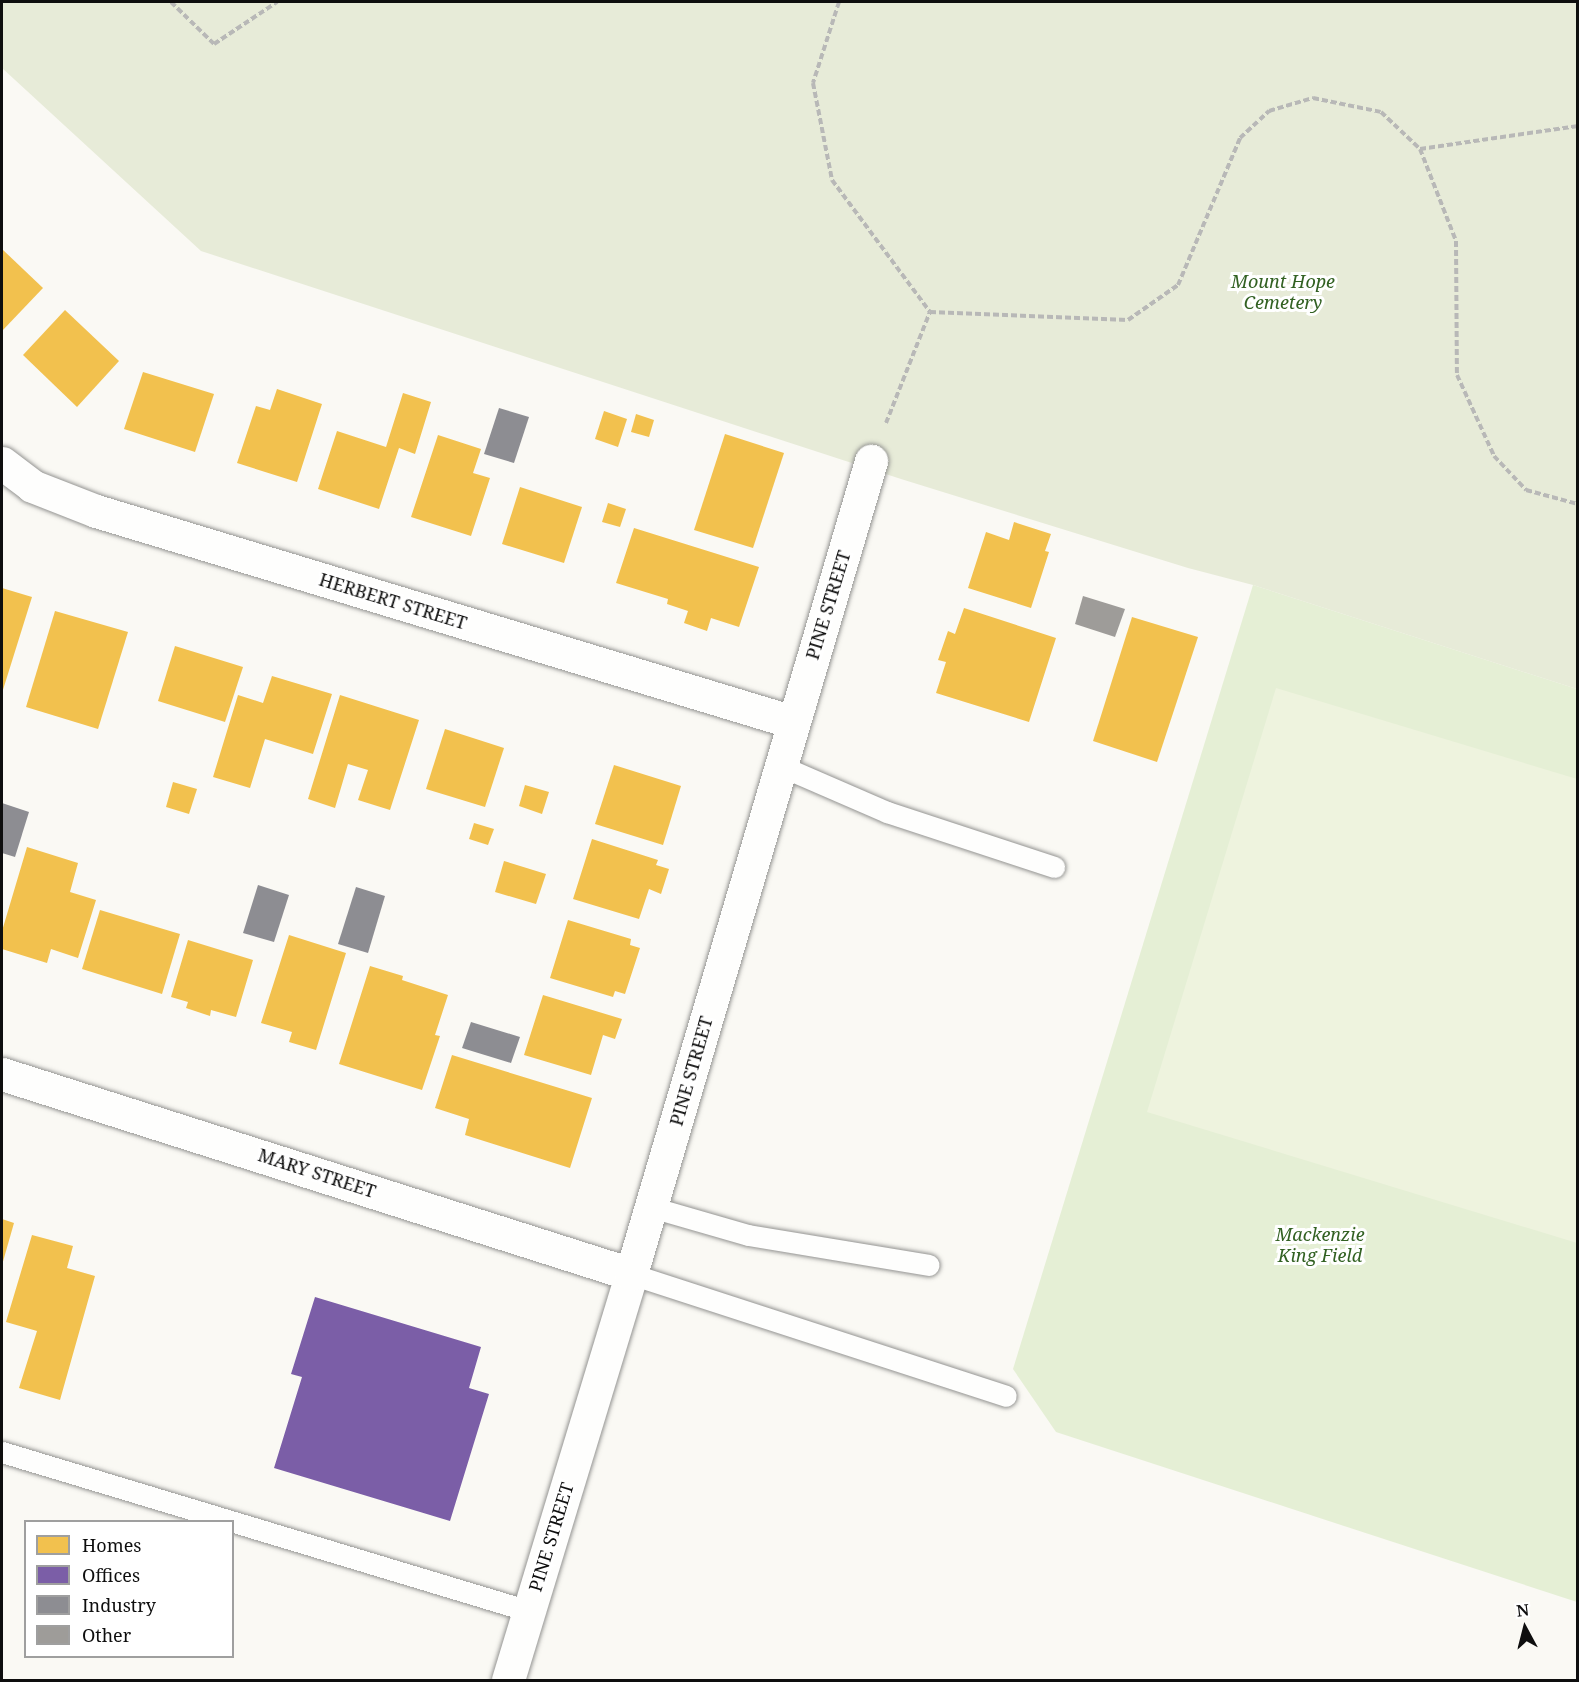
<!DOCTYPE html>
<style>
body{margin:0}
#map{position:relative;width:1579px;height:1682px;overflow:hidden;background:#faf9f4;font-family:"Noto Serif",serif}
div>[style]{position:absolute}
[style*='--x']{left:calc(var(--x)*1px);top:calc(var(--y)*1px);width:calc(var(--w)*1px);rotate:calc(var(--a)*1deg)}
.green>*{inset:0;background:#e5efd5}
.cemetery>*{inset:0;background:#e7ebd8}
.pitch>*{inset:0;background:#eef3de}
.homes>*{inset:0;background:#f2c14e}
.offices>*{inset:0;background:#7b5ea7}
.industry>*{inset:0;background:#8d8d92}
.building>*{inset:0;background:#9e9c99}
.path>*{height:4px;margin-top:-2px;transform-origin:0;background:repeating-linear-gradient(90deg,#b8b8b7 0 6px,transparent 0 9px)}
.roads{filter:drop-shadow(0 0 2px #949492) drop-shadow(0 0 2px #949492)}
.service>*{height:21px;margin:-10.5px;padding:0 10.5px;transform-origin:10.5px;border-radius:10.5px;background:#fefefd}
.minor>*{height:33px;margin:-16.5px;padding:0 16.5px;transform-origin:16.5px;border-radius:16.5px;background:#fefefd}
span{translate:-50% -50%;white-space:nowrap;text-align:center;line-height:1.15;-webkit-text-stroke:6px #fff;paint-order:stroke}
.park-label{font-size:18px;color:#326122;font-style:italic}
.street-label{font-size:18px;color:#0e0e0e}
.frame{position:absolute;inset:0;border:3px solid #0e0e0e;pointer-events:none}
.legend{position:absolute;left:24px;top:1520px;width:210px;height:138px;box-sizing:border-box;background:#fff;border:2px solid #9f9f9f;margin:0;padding:8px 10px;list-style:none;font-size:18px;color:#0e0e0e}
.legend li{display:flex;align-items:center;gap:12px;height:30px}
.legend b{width:30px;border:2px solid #9f9f9f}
.north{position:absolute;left:1495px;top:1598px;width:60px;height:60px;-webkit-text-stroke:4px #fff;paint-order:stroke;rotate:353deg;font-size:16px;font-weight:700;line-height:24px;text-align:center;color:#0e0e0e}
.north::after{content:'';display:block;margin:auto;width:21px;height:27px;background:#0e0e0e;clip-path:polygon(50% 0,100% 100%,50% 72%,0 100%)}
</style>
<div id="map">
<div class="green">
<i style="clip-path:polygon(1253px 585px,1577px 689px,1577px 1602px,1056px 1432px,1013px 1369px)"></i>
</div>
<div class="cemetery">
<i style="clip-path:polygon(2px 2px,1577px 2px,1577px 689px,1253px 585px,1188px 568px,901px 479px,201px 251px,2px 68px)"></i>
</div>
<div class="pitch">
<i style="clip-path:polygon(1276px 688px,1577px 779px,1577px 1243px,1147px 1112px)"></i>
</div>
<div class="homes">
<i style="clip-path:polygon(2px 249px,43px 288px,2px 331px)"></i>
<i style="clip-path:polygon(65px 310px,119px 361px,77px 407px,23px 355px)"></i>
<i style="clip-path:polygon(143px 372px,214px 394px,195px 452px,124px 429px)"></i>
<i style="clip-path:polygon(277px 389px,322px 404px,297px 482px,237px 463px,256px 406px,270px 410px)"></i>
<i style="clip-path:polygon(403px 393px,431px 402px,415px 454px,399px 448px,379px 509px,318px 489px,337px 431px,386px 447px)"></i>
<i style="clip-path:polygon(604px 411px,627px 419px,618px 447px,595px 439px)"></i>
<i style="clip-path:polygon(636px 414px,654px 420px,649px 437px,631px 432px)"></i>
<i style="clip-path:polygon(725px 434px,784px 453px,753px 548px,694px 530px)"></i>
<i style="clip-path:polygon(438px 435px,481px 449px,473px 473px,490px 478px,471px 536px,411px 517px)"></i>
<i style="clip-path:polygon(520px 487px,582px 507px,564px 563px,502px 544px)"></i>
<i style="clip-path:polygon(608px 503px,626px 509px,620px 527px,602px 522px)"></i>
<i style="clip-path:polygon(1014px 522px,1051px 534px,1045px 551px,1049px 552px,1031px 608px,968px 588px,986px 532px,1009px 540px)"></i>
<i style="clip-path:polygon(634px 528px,759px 567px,739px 627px,711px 618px,707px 631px,684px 623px,688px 611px,667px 604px,668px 599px,616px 583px)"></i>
<i style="clip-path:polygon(2px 588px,32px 597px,2px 693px)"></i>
<i style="clip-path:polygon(964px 608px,1056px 638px,1029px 722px,936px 693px,946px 662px,938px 660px,948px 631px,955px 634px)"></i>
<i style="clip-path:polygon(55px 611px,128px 632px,98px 729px,26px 707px)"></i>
<i style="clip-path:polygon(1132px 617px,1198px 637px,1157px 762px,1093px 741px)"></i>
<i style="clip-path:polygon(175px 646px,243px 667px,225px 722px,158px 701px)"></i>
<i style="clip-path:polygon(272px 676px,332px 694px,313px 754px,265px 739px,250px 788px,213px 777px,238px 695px,263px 703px)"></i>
<i style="clip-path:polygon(340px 695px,419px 720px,390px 810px,358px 800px,368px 770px,348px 764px,335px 808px,308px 799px)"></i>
<i style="clip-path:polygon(445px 729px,504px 748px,485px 807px,426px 789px)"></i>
<i style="clip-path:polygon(614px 765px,681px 786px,663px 845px,595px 824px)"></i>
<i style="clip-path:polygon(173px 782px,197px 789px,189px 814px,166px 807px)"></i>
<i style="clip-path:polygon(525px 785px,549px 792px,542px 814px,519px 806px)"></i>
<i style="clip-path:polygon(474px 823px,494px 829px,488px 845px,469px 839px)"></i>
<i style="clip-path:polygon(592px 839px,658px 860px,656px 865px,669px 869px,661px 894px,649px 889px,639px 919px,573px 899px)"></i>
<i style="clip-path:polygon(27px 847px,78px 863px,70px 892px,96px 900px,78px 958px,51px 949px,47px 963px,2px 949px,2px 931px)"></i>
<i style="clip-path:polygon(504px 861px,546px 874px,536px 904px,495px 892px)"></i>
<i style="clip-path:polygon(100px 910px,180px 934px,162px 994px,82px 969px)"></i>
<i style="clip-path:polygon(568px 920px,631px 939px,630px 945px,640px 948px,625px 994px,615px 991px,613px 997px,550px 978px)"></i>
<i style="clip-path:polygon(289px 935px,346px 953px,316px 1050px,289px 1042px,292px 1032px,261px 1023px)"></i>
<i style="clip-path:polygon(188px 940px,253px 960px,236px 1017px,211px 1010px,210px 1016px,186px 1008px,188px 1002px,171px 997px)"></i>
<i style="clip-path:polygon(370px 966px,403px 976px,402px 980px,448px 995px,435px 1035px,440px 1036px,422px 1090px,339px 1064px)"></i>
<i style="clip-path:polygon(543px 995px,622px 1019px,615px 1039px,603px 1035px,591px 1075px,524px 1055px)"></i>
<i style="clip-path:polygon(452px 1055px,592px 1098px,570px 1168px,465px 1135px,469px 1119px,435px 1108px)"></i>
<i style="clip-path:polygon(2px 1219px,14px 1223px,2px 1265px)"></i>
<i style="clip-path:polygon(32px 1235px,73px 1246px,67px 1268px,95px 1276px,60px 1400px,19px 1388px,37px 1331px,6px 1322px)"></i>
</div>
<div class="offices">
<i style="clip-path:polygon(315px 1297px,481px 1347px,469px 1388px,489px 1394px,450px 1521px,274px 1468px,302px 1377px,291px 1374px)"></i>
</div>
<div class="industry">
<i style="clip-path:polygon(499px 408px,529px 417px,514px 463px,484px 454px)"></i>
<i style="clip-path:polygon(2px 803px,29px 812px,15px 857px,2px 853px)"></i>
<i style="clip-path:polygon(258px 885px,289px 895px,274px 942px,243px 933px)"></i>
<i style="clip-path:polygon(356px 887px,385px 896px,368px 953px,338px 944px)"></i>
<i style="clip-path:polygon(471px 1022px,520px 1037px,511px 1063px,462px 1048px)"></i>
</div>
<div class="building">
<i style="clip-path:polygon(1083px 596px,1125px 609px,1115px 637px,1075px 624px)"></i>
</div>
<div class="path">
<i style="--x:171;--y:2;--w:60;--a:44.3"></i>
<i style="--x:214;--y:44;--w:76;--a:-33.7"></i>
<i style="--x:839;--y:2;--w:85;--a:107.8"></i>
<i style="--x:813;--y:83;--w:99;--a:78.9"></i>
<i style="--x:832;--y:180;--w:164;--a:53.4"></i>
<i style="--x:1420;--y:149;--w:160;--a:-8.3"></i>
<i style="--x:930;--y:312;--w:198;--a:2.3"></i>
<i style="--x:1128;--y:320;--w:61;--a:-35"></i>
<i style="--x:1178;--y:285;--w:160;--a:-67.1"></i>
<i style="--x:1240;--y:138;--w:40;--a:-43"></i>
<i style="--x:1269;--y:111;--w:46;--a:-16.5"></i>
<i style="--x:1313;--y:98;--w:69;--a:11.6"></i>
<i style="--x:1381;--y:112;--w:54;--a:43.5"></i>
<i style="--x:1420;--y:149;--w:99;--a:68.6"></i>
<i style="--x:1456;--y:241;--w:134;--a:89.6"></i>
<i style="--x:1457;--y:375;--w:89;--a:65.4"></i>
<i style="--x:1494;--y:456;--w:47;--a:46.7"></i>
<i style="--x:1526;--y:490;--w:54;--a:15.1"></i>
<i style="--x:886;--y:423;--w:119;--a:-68.4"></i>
</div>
<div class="roads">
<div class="service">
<i style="--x:781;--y:766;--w:116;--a:23.5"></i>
<i style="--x:887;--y:812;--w:176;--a:18.2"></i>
<i style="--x:651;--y:1207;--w:101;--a:16.1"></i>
<i style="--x:748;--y:1235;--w:183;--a:9.4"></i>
<i style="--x:631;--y:1274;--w:394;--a:18"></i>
<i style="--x:2;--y:1452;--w:550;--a:16.79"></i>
</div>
<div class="minor">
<i style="--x:2;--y:463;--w:38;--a:37"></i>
<i style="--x:32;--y:486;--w:69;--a:21.3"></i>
<i style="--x:96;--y:511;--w:728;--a:16.84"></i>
<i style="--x:2;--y:1074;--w:660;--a:17.64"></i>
<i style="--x:508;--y:1680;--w:424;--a:-73.1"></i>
<i style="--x:631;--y:1274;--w:848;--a:-73.55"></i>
</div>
</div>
<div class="park-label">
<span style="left:1283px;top:292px">Mount Hope<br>Cemetery</span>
<span style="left:1320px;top:1245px">Mackenzie<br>King Field</span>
</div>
<div class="street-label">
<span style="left:393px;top:601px;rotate:17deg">HERBERT STREET</span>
<span style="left:828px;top:605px;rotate:-73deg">PINE STREET</span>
<span style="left:691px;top:1071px;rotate:-74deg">PINE STREET</span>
<span style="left:317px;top:1173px;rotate:18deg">MARY STREET</span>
<span style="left:551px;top:1537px;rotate:-73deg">PINE STREET</span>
</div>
<div class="frame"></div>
<ul class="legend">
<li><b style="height:16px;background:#f2c14e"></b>Homes</li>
<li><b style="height:16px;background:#7b5ea7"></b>Offices</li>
<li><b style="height:16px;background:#8d8d92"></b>Industry</li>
<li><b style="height:16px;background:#9e9c99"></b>Other</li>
</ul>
<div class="north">N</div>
</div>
